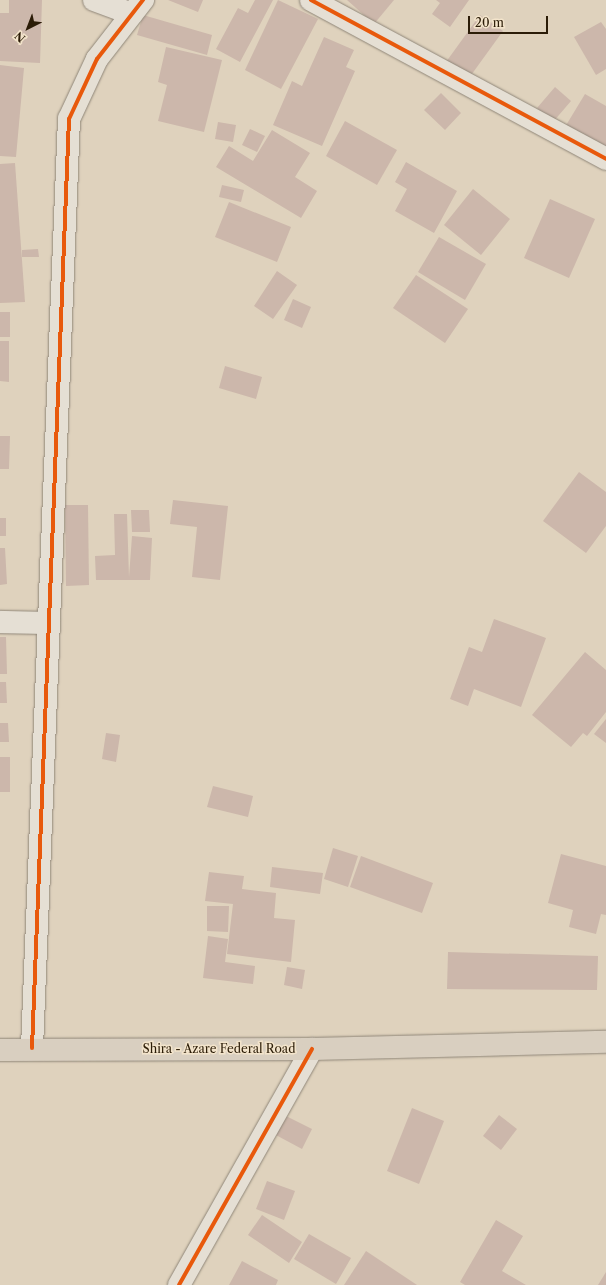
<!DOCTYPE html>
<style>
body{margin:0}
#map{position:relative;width:606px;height:1285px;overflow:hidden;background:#dfd2bd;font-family:"Libre Caslon Text",serif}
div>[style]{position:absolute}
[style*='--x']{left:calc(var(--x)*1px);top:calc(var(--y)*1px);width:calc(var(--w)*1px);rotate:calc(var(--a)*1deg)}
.building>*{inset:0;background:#ccb7ab}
.roads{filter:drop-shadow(0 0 1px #8f8678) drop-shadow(0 0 1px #8f8678)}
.minor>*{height:22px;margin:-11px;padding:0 11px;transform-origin:11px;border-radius:11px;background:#e5dfd4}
.primary>*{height:22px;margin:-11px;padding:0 11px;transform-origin:11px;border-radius:11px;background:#d9cfc0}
.cycleway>*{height:4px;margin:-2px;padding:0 2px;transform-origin:2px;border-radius:2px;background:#e8590c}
span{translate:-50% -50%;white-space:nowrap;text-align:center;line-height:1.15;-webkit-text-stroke:3px #f3e4cb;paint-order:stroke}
.street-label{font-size:12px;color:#2b1c07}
.north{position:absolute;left:8px;top:8px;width:40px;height:40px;-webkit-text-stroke:3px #f3e4cb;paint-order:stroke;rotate:222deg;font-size:11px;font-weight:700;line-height:16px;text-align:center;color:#2b1c07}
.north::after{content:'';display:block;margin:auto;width:14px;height:18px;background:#2b1c07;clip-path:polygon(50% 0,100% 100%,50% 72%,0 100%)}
.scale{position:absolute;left:468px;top:16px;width:80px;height:18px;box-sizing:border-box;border:2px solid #2b1c07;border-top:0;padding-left:5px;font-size:12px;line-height:14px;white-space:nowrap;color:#2b1c07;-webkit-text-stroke:3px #f3e4cb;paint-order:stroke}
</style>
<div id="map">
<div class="building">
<i style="clip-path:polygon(9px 0,42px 0,40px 63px,0 61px,0 13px,9px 13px)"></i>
<i style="clip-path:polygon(168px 0,203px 0,198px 12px)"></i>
<i style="clip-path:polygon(255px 0,273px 0,240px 62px,216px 49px,238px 8px,248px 13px)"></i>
<i style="clip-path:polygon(278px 0,318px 19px,281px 89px,245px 70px)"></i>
<i style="clip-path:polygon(347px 0,394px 0,374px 24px)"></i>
<i style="clip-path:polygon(436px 0,469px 0,450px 27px,432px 14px,440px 3px)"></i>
<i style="clip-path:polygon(143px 15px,212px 35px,207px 55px,137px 35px)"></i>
<i style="clip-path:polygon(480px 15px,503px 31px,469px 78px,446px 62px)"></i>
<i style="clip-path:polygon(601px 22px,606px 29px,606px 69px,596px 75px,574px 37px)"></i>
<i style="clip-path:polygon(324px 37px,354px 50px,346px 67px,355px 71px,322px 146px,273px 125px,292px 81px,302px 86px)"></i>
<i style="clip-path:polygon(166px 47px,222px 60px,204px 132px,158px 121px,167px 85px,158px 82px)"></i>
<i style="clip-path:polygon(0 65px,24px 68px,16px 157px,0 156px)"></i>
<i style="clip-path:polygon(555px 87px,571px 101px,553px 122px,537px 108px)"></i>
<i style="clip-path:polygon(441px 93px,461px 113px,445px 130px,424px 110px)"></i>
<i style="clip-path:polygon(585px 94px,606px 106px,606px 151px,565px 127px)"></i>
<i style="clip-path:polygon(345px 121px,397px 150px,377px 185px,326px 156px)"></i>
<i style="clip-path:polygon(218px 122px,236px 125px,233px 142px,215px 139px)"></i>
<i style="clip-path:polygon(250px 129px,265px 136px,257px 152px,242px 145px)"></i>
<i style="clip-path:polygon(272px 130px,310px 153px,295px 177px,317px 191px,301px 218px,216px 167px,229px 146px,253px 161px)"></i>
<i style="clip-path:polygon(406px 162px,457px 191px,434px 233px,395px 211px,407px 189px,395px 182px)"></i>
<i style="clip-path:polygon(15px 163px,25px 302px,0 303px,0 164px)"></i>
<i style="clip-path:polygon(222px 185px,244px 190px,241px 202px,219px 197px)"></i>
<i style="clip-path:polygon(473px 189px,510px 219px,481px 255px,444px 225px)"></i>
<i style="clip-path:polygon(550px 199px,595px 219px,569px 278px,524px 258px)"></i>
<i style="clip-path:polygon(229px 202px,291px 227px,277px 262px,215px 237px)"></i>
<i style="clip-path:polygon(439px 237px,486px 264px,465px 300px,418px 272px)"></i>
<i style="clip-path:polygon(38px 249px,39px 257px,22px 257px,22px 250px)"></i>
<i style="clip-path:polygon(277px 271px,297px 285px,273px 319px,254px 306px)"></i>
<i style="clip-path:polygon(416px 275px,468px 309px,445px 343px,393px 308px)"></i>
<i style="clip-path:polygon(293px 299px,311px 307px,302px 328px,284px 320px)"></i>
<i style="clip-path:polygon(0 312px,10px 312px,10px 337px,0 337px)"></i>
<i style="clip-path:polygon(0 341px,9px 341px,9px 382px,0 381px)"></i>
<i style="clip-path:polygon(225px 366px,262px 377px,256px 399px,219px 388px)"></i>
<i style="clip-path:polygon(0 436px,10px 436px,9px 469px,0 469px)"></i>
<i style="clip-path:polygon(579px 472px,606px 492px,606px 526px,586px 553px,543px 521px)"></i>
<i style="clip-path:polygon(173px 500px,228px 506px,220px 580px,192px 577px,197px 527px,170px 524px)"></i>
<i style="clip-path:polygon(65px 505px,88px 505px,89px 585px,66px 586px)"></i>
<i style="clip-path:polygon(131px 510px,149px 510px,150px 532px,132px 532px)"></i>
<i style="clip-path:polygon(114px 514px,127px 514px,129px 577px,132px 536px,152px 538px,150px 580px,96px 580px,95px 556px,115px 555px)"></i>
<i style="clip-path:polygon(0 518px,6px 518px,6px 536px,0 536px)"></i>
<i style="clip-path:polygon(0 548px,5px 548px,7px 584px,0 585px)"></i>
<i style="clip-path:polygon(494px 619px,546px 638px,521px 707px,474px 689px,468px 706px,450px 699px,469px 647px,482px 652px)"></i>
<i style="clip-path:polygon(0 637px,6px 637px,7px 674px,0 674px)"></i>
<i style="clip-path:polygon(585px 652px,606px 670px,606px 712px,587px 736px,583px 733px,571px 747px,532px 715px)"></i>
<i style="clip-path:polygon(0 682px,6px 682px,7px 703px,0 703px)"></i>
<i style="clip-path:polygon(606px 719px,606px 743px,594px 734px)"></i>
<i style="clip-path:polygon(0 723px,8px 723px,9px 742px,0 742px)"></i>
<i style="clip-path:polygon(106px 733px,120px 735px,116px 762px,102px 759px)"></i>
<i style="clip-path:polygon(0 757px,10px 757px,10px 792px,0 792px)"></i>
<i style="clip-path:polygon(213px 786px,253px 796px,248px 817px,207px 807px)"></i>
<i style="clip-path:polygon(333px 848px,358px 856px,348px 887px,324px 879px)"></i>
<i style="clip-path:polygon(561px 854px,606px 866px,606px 915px,601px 914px,596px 934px,569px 927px,573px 910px,548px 903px)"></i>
<i style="clip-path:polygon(361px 856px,433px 883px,422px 913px,350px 887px)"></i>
<i style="clip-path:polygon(272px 867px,323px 873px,320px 894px,270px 887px)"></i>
<i style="clip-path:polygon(209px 872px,244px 876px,242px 889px,276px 893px,274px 918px,295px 920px,291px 962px,227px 954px,233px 904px,205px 901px)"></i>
<i style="clip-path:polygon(207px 906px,229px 906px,228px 932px,207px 931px)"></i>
<i style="clip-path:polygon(208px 936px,228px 939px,225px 962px,255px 966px,253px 984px,203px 978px)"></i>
<i style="clip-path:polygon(448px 952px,598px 956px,597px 990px,447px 989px)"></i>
<i style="clip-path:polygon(287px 967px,305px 970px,302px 989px,284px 985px)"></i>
<i style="clip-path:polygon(412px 1108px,444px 1121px,419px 1184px,387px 1171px)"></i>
<i style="clip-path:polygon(284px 1115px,312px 1129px,302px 1149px,274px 1134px)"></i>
<i style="clip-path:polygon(499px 1115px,517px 1129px,501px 1150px,483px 1136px)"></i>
<i style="clip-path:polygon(267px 1181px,295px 1191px,284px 1220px,256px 1209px)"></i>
<i style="clip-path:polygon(262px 1215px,302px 1242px,289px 1263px,248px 1235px)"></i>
<i style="clip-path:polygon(496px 1220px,523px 1236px,502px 1271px,526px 1285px,465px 1285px,460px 1282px)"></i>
<i style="clip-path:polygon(309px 1234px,351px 1258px,336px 1284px,294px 1259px)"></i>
<i style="clip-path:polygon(366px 1251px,417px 1285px,344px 1285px)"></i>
<i style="clip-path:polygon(242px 1261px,278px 1280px,276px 1285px,229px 1285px)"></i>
<i style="clip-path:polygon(606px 1272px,606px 1285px,598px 1285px)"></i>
</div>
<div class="roads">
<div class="minor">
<i style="--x:94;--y:0;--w:40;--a:20.2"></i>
<i style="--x:311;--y:0;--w:335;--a:28.3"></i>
<i style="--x:0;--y:622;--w:49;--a:1.2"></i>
<i style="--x:32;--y:1048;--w:930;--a:-87.72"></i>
<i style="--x:69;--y:119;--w:66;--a:-65"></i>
<i style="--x:97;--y:59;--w:75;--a:-52.1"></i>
<i style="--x:179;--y:1285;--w:271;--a:-60.6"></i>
</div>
<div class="primary">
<i style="--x:0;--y:1050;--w:312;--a:-0.2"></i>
<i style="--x:312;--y:1049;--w:294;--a:-1.4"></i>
</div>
</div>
<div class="cycleway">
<i style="--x:311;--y:0;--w:335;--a:28.3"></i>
<i style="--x:32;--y:1048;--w:930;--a:-87.72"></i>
<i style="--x:69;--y:119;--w:66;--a:-65"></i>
<i style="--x:97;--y:59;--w:75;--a:-52.1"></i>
<i style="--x:179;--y:1285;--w:271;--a:-60.6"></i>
</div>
<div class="street-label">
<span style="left:219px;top:1049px">Shira - Azare Federal Road</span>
</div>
<div class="north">N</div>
<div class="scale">20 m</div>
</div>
